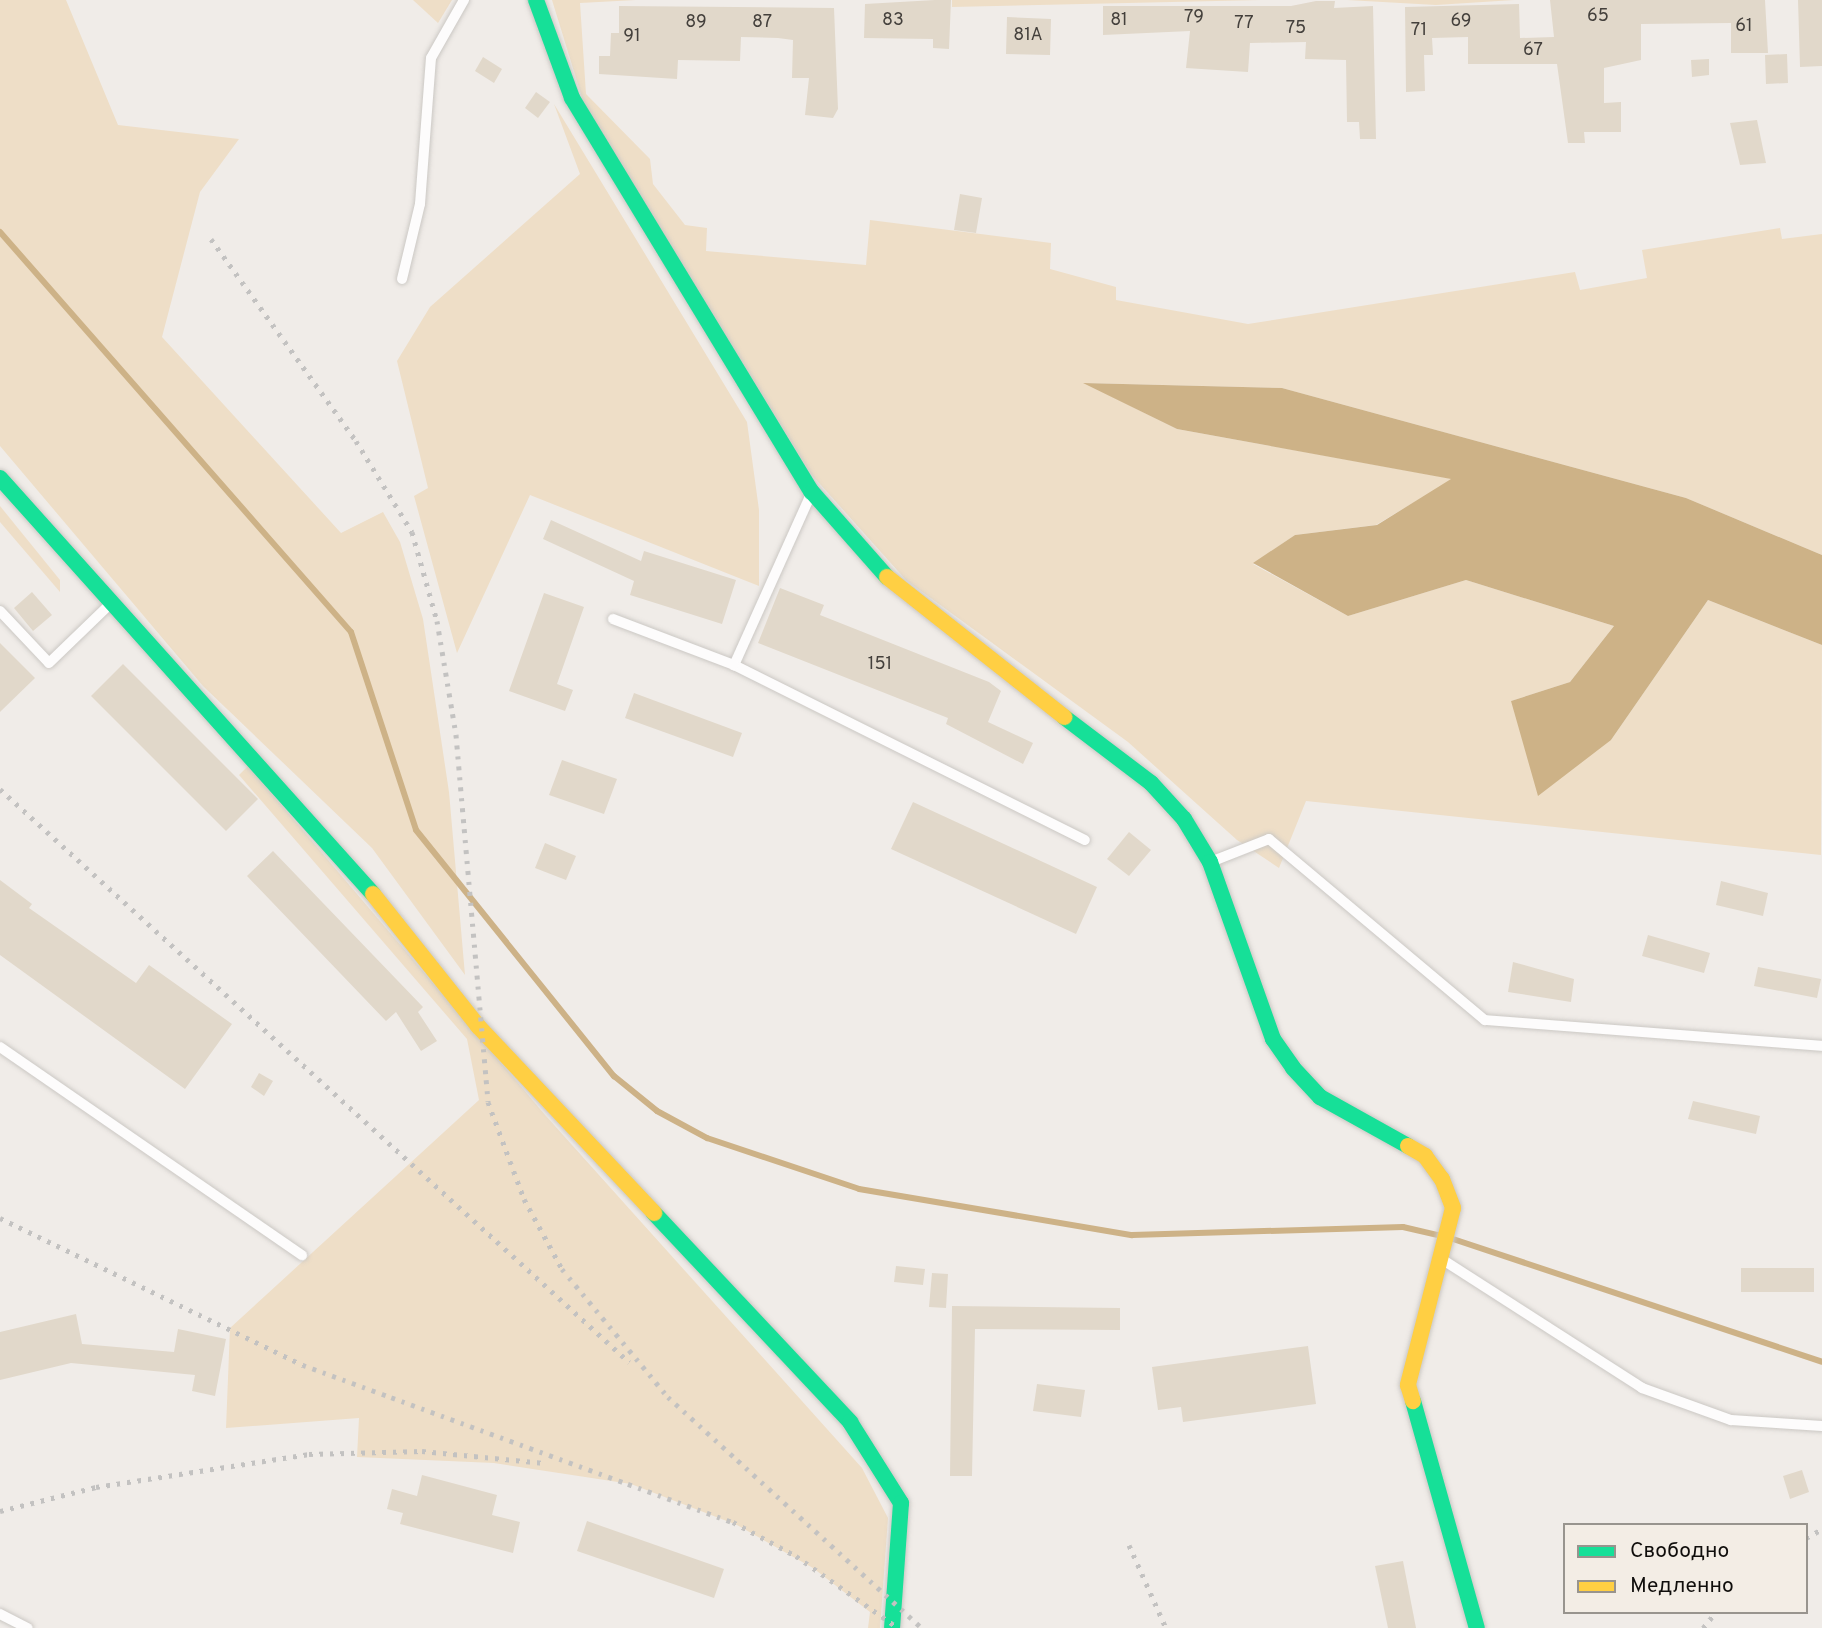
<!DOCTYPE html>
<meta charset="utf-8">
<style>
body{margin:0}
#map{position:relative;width:1822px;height:1628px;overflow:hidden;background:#f0ece8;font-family:Overpass,sans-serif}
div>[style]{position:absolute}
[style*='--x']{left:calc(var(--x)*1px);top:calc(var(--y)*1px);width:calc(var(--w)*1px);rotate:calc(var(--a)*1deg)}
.green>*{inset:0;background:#eedec7}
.water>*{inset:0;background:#cdb287}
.stream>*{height:6px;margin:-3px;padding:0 3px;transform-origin:3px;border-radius:3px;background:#cdb287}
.building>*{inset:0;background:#e1d8ca}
.roads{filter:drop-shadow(0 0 2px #cbc8c4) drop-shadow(0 0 2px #cbc8c4)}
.lane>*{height:10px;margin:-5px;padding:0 5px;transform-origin:5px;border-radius:5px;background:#fdfcfc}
.fast>*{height:16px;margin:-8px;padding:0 8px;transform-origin:8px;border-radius:8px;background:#16e098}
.slow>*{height:16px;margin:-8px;padding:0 8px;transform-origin:8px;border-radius:8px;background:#ffcf43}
.rail>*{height:5px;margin-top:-2.5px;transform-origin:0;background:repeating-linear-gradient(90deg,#c3c2c1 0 3.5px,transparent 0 10.5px)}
span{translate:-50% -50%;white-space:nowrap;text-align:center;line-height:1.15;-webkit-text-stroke:5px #f3ede5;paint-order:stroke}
.number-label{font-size:18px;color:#44403c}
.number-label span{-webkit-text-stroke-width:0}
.legend{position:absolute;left:1563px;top:1523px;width:245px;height:91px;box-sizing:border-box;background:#f3ede5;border:2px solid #98948e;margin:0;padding:9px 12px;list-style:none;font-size:21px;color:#100e0c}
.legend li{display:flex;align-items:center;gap:14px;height:35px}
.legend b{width:35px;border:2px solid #98948e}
</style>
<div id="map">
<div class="green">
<i style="clip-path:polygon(0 0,66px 0,118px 125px,239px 139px,200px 192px,162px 337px,341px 533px,383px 512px,400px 542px,423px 619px,449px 792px,465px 975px,372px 848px,203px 686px,0 446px)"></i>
<i style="clip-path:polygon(413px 0,452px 0,438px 23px)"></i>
<i style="clip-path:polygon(552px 0,636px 0,580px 3px,586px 94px,650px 159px,653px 184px,685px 225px,707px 228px,706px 251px,866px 265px,870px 220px,1051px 243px,1050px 269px,1116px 287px,1116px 300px,1248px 324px,1575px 272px,1580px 290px,1647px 278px,1642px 250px,1780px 228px,1782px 239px,1822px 234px,1822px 555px,1686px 498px,1282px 388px,1085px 383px,1177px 429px,1453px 479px,1376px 525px,1295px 535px,1253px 564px,1348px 616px,1466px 580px,1614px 626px,1570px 682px,1511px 701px,1611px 740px,1708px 600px,1822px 645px,1821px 855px,1306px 801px,1279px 868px,1237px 840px,1128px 742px,906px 580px,811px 474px,584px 104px)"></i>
<i style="clip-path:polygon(952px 0,1261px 0,952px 7px)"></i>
<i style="clip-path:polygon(1347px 0,1514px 0,1436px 5px)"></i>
<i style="clip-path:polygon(554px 104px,747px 422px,759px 510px,759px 586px,530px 495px,457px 653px,414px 496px,428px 488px,397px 361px,430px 307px,580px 174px)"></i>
<i style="clip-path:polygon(0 506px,60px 580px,60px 592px,0 522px)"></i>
<i style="clip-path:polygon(248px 766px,546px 1116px,862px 1468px,888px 1518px,880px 1628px,868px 1628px,870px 1612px,813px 1568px,737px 1525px,631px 1484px,494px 1463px,357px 1457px,359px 1418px,226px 1428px,230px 1328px,479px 1100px,467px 1039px,239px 775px)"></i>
</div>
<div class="water">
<i style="clip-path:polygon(1083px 383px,1282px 388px,1686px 498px,1822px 555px,1822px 645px,1708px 600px,1611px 740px,1538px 796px,1511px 701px,1570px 682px,1614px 626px,1466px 580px,1348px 616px,1253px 563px,1295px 535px,1377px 525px,1451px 479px,1177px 429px)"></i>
</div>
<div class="stream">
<i style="--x:0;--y:232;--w:532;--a:48.73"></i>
<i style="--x:351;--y:632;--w:208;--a:71.8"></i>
<i style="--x:416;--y:830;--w:316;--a:51.2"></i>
<i style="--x:614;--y:1076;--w:55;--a:39.1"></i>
<i style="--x:657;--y:1111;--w:57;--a:28.4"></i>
<i style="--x:707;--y:1138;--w:160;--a:18.5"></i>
<i style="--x:859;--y:1189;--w:277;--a:9.6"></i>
<i style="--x:1132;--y:1235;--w:271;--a:-1.7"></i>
<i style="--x:1403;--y:1227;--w:37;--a:13"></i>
<i style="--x:1453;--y:1239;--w:389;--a:18.4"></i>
</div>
<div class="building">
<i style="clip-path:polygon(935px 0,951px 0,949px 49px,933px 48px,933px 39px,864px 38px,865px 4px)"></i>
<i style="clip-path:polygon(1550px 0,1765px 0,1768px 53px,1731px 53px,1731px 23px,1641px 24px,1641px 60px,1604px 68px,1604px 103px,1621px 102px,1621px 132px,1584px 132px,1585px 143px,1568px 143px,1557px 64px,1468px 64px,1468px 37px,1432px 38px,1433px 55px,1424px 55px,1425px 91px,1406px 92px,1405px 7px,1519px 4px,1520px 38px,1554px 37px)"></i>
<i style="clip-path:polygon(1798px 0,1822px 0,1822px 66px,1800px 67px)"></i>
<i style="clip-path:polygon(1316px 1px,1335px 1px,1334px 8px,1373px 6px,1376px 139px,1360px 139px,1359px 122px,1347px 122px,1346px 60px,1305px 59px,1306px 42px,1250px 43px,1248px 72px,1186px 68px,1190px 31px,1103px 35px,1103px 6px,1291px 6px)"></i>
<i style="clip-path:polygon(619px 6px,834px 8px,838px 109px,833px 118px,805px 115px,809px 78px,792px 78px,793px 40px,778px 38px,741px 37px,740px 61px,678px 60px,677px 79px,599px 74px,599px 56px,610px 56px,611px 33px,619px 33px)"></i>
<i style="clip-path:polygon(1007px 17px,1051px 19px,1050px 55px,1006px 54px)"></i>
<i style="clip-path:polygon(1787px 54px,1788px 83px,1766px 84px,1765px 55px)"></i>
<i style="clip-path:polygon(483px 57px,502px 69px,494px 83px,475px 71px)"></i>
<i style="clip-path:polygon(1709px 59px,1709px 75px,1692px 77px,1691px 60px)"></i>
<i style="clip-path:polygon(536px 92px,550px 102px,538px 118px,525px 108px)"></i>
<i style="clip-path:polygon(1757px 120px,1766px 163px,1740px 165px,1730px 123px)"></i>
<i style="clip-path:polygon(960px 194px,982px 198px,976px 233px,954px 230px)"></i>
<i style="clip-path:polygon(551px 520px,641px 561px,644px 551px,736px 580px,722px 624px,630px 595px,634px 581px,543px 539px)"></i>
<i style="clip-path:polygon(780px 588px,824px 605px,820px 615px,989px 682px,1001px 691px,988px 722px,1033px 743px,1023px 764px,946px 724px,948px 718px,758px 643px)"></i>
<i style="clip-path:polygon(32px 592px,52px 615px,33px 631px,14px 608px)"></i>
<i style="clip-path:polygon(544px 593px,584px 607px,557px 684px,573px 690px,565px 711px,509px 691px)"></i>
<i style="clip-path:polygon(0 643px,35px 678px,0 712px)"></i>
<i style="clip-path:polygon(123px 664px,258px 799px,226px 831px,91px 696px)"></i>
<i style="clip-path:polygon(634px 693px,742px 733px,733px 757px,625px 718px)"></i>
<i style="clip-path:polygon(562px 760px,617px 779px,604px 814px,549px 795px)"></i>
<i style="clip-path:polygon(913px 802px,1097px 887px,1076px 934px,891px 849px)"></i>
<i style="clip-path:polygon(1129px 832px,1151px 850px,1129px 876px,1107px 859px)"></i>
<i style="clip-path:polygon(545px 843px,576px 856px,566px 880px,535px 868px)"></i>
<i style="clip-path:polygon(273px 851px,423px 1007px,418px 1012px,437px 1041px,421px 1051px,396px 1012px,386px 1021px,247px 876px)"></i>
<i style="clip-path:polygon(0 880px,32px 904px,29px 908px,136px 983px,149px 965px,232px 1024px,185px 1089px,0 955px)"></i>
<i style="clip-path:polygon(1721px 881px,1768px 893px,1763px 916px,1716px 905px)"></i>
<i style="clip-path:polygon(1648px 935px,1710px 953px,1704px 973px,1642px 956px)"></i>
<i style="clip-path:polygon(1513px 962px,1574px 979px,1571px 1002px,1508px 992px)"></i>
<i style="clip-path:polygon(1758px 967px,1821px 979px,1817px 998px,1754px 986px)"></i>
<i style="clip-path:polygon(259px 1073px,273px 1081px,264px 1096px,251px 1087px)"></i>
<i style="clip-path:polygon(1693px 1101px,1760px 1116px,1756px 1134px,1688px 1119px)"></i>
<i style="clip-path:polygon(896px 1266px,925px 1269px,923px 1285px,894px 1282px)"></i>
<i style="clip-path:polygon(1741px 1268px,1814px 1268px,1814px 1292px,1741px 1292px)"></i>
<i style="clip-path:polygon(932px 1273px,948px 1274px,946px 1308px,929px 1307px)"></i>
<i style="clip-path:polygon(952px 1306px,1120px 1308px,1120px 1330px,975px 1329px,972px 1476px,950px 1476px)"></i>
<i style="clip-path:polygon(76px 1314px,82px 1344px,174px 1352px,178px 1329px,226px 1339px,215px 1396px,192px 1391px,195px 1375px,71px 1363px,0 1380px,0 1332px)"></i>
<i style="clip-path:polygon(1308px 1346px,1316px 1404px,1183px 1422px,1181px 1407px,1158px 1410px,1152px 1367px)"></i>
<i style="clip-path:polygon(1037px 1384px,1085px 1390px,1081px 1417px,1033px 1411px)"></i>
<i style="clip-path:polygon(1802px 1470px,1809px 1492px,1790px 1499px,1783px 1476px)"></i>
<i style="clip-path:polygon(422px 1475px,497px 1495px,492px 1515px,520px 1522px,513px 1553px,400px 1524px,403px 1513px,387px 1509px,392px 1489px,417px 1496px)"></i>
<i style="clip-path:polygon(587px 1521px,724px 1569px,714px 1598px,577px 1551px)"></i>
<i style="clip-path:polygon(1403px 1561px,1416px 1628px,1388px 1628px,1375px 1566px)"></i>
</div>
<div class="roads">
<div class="lane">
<i style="--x:402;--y:279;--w:77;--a:-76.5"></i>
<i style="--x:420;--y:204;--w:146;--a:-85.7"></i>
<i style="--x:431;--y:58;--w:67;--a:-60.4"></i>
<i style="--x:811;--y:494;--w:188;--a:114.2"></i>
<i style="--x:734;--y:665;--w:392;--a:26.5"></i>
<i style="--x:0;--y:611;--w:71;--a:46.7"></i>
<i style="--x:49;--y:663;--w:81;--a:-44"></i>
<i style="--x:613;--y:619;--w:129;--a:20.8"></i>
<i style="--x:1213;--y:861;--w:60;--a:-21.4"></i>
<i style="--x:1269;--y:839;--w:282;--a:40"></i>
<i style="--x:1485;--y:1020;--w:338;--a:4.4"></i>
<i style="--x:0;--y:1047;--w:367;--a:34.6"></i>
<i style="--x:1443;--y:1260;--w:237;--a:32.7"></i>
<i style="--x:1642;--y:1388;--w:95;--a:19.8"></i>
<i style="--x:1731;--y:1420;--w:91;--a:3.8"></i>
<i style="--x:0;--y:1614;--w:31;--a:27"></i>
</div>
<div class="fast">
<i style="--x:536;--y:0;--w:104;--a:69.8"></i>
<i style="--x:572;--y:98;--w:461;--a:58.7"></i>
<i style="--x:812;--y:492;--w:113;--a:48.6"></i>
<i style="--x:0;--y:478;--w:559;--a:48.12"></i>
<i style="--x:1064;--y:717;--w:109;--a:37.2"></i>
<i style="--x:1151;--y:783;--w:49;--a:47.5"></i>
<i style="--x:1184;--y:819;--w:50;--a:58.8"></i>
<i style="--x:1210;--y:862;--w:188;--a:70.4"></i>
<i style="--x:1273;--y:1039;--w:35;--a:55"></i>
<i style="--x:1293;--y:1068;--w:40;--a:47"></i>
<i style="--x:1320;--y:1097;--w:101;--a:29.1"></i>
<i style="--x:654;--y:1213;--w:287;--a:46.8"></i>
<i style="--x:850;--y:1422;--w:96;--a:57.8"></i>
<i style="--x:901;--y:1503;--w:125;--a:94.1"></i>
<i style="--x:1413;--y:1401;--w:236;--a:74.3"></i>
</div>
<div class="slow">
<i style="--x:887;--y:577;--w:226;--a:38.3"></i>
<i style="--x:373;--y:894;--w:169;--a:51.5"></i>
<i style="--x:478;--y:1026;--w:257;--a:46.7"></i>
<i style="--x:1408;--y:1146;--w:20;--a:30"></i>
<i style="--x:1425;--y:1156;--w:29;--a:54"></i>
<i style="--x:1442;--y:1179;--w:31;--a:69"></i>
<i style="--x:1453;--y:1208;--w:183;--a:104.3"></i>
<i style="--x:1408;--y:1385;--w:17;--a:73"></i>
</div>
</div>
<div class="rail">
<i style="--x:211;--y:239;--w:249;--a:54.3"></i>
<i style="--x:356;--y:441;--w:107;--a:58.4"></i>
<i style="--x:412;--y:532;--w:92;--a:74.3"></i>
<i style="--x:437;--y:621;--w:116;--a:80.5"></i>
<i style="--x:456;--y:735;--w:368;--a:85"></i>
<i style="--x:488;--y:1102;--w:103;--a:69.6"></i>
<i style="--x:524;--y:1199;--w:80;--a:61.5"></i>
<i style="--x:562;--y:1269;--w:166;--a:50.4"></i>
<i style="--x:668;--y:1397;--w:343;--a:42.3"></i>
<i style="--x:0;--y:789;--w:851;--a:42.33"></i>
<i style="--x:0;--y:1218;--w:337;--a:25.9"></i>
<i style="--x:303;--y:1365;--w:458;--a:20.1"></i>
<i style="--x:733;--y:1522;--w:72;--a:28.4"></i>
<i style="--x:796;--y:1556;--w:125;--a:35.2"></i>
<i style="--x:0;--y:1511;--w:99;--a:-14"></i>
<i style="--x:96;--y:1487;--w:216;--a:-8.8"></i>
<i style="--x:309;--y:1454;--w:113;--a:-1.5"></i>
<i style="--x:422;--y:1451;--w:123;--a:5.6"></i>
<i style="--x:1806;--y:1538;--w:18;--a:-29"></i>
<i style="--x:1129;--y:1545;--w:91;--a:66"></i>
<i style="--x:1703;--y:1628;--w:21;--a:-51"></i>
</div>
<div class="number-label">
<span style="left:1598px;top:17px">65</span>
<span style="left:1194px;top:18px">79</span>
<span style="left:893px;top:21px">83</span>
<span style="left:1119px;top:21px">81</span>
<span style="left:1461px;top:22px">69</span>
<span style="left:696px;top:23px">89</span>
<span style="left:762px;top:23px">87</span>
<span style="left:1244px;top:24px">77</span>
<span style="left:1744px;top:27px">61</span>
<span style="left:1296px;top:29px">75</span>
<span style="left:1419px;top:31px">71</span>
<span style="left:1028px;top:36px">81А</span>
<span style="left:632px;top:37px">91</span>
<span style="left:1533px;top:51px">67</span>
<span style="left:880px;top:665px">151</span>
</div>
<ul class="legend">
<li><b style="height:9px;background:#16e098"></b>Свободно</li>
<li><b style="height:9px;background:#ffcf43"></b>Медленно</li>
</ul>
</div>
